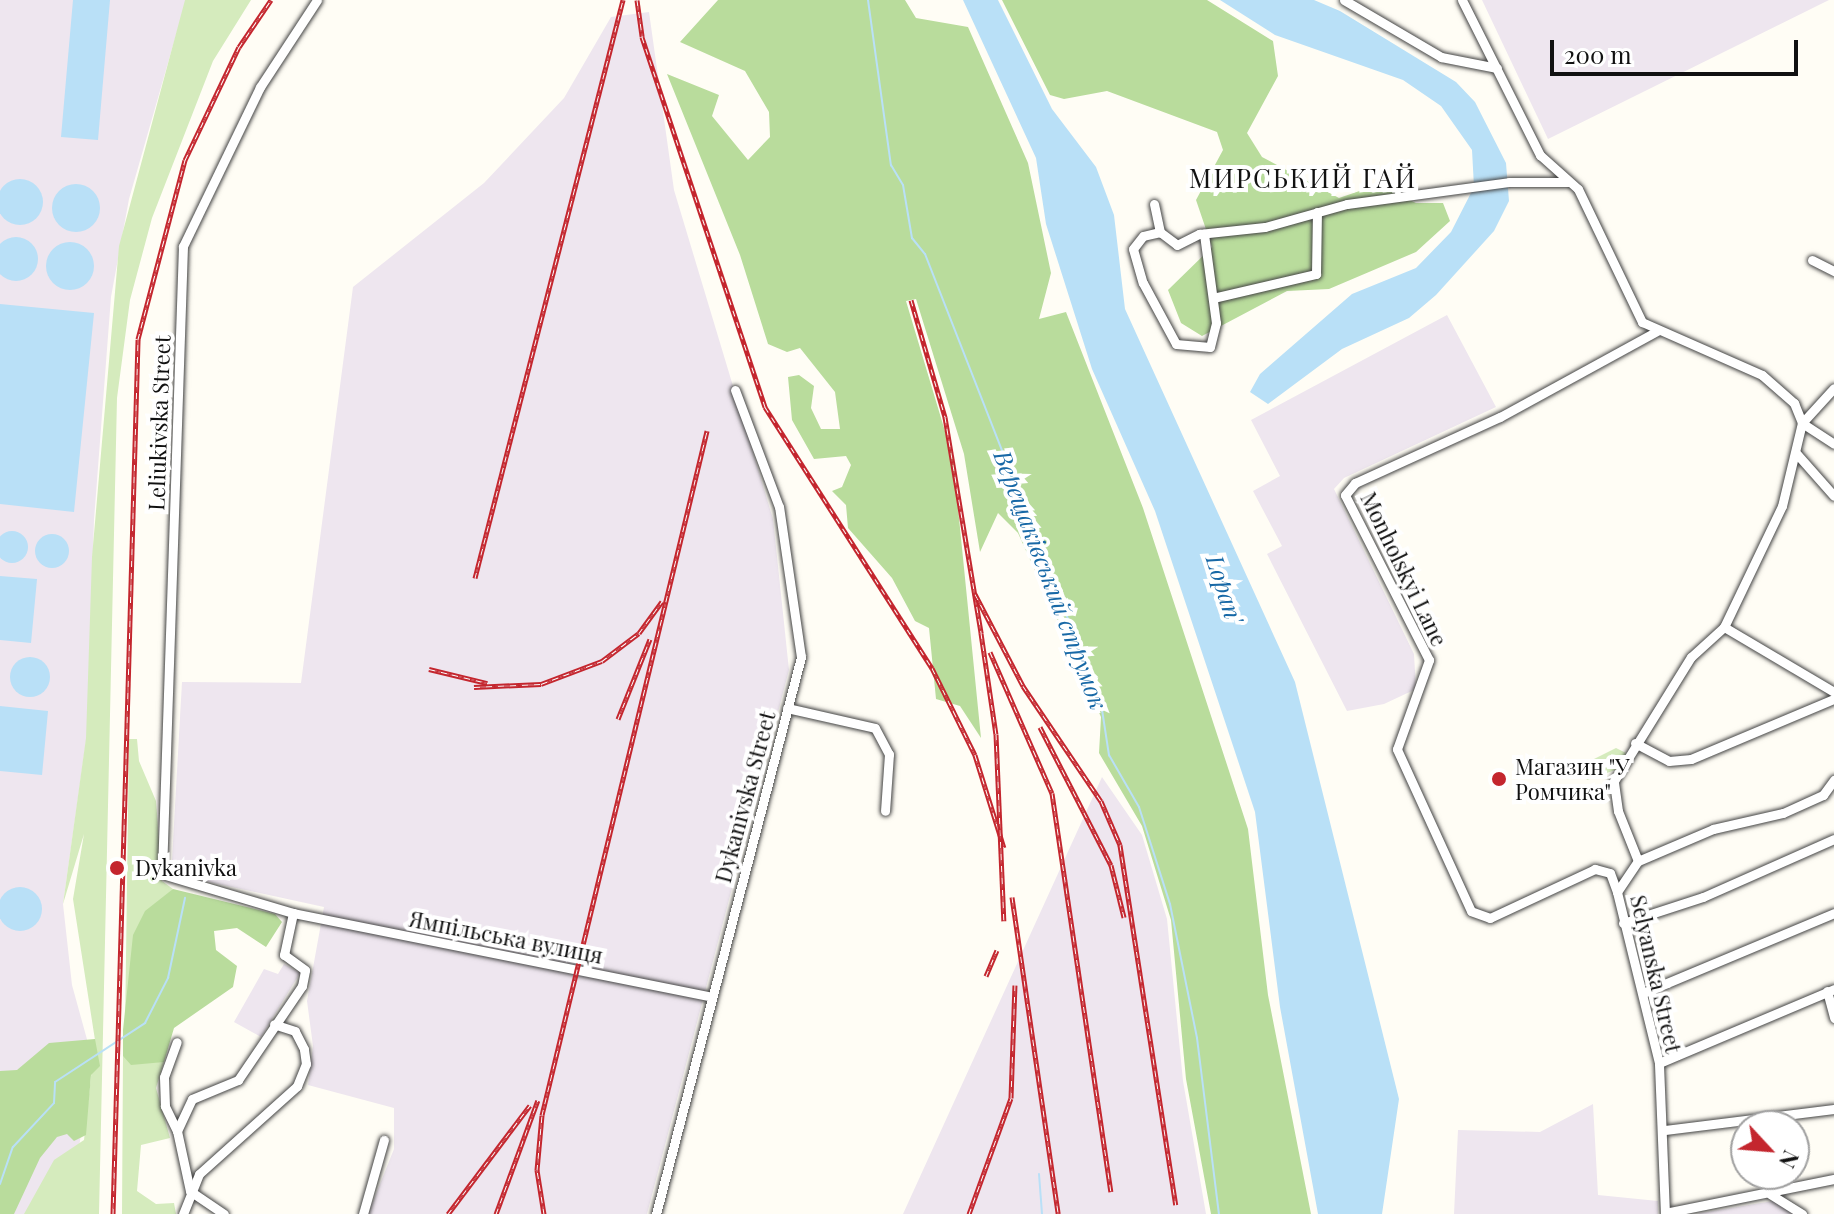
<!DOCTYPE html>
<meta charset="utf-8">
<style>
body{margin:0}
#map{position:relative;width:1834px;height:1214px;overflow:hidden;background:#fffdf5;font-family:"Playfair Display",serif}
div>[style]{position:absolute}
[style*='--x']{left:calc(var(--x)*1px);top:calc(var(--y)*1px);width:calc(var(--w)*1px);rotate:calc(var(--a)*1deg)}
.industrial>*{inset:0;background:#eee6ef}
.green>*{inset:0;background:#d5ebbd}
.forest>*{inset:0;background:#b9dc9c}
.water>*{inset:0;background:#b9e0f7}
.round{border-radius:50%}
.stream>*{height:2px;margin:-1px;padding:0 1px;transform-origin:1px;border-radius:1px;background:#b9e0f7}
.roads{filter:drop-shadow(0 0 2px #444) drop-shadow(0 0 2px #444)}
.minor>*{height:9px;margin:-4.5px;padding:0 4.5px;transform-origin:4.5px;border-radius:4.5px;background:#fff}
.rail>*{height:5px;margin-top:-2.5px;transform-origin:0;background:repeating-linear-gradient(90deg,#fff 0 6px,#c4262e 0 12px);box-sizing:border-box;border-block:2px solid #c4262e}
.dots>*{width:22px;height:22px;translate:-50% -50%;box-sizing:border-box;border:4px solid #fff;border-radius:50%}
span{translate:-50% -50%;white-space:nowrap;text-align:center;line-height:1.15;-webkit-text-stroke:8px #fff;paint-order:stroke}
.street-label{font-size:22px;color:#111}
.poi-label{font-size:22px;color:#111}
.left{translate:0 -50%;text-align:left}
.water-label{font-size:24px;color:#1768a6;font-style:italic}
.quarter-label{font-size:26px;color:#111;letter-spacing:2px}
.north{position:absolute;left:1730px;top:1110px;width:80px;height:80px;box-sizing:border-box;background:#fff;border:2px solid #a0a0a0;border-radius:50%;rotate:116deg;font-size:22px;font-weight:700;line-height:32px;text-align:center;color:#111}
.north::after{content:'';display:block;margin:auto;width:28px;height:36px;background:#c4262e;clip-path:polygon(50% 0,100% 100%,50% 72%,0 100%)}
.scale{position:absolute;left:1550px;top:40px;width:248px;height:36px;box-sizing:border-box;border:4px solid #111;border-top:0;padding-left:10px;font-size:24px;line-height:28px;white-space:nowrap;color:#111;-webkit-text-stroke:6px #fff;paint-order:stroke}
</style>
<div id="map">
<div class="industrial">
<i style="clip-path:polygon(0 0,186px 0,129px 199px,111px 297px,94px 520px,87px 734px,63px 904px,72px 985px,88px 1043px,85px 1105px,74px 1184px,46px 1214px,0 1214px)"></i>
<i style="clip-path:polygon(1482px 0,1829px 0,1548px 139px)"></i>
<i style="clip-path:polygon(649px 12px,674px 190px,773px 519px,789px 670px,647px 1214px,368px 1214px,394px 1149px,394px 1108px,308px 1085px,313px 1046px,307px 1001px,324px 907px,190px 878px,172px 860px,182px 682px,301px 683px,353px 287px,484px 183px,564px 98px,611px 17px)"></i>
<i style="clip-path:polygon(1447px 315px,1496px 407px,1344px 478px,1334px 489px,1414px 654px,1416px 689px,1384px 704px,1347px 711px,1267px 554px,1282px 546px,1253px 491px,1280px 476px,1251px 420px)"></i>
<i style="clip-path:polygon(1102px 777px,1142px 835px,1167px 919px,1183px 1081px,1206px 1214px,903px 1214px)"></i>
<i style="clip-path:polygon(284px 964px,300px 973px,261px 1037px,234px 1022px,264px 969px,278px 974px)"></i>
<i style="clip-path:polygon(1593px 1104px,1598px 1195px,1658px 1201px,1658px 1214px,1454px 1214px,1458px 1130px,1540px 1132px)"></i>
<i style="clip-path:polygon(1773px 1201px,1795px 1214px,1698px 1214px,1700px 1213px)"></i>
</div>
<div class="green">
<i style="clip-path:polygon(185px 0,251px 0,213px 61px,152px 218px,130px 300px,117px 398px,99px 1214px,24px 1214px,54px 1160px,84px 1140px,95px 1040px,73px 899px,84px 834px,63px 904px,86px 738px,92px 557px,119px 246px)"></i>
<i style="clip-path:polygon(129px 739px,137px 739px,139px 761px,156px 801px,162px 881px,173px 889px,148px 931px,125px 1030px)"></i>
<i style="clip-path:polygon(1616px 748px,1626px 753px,1618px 769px,1587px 780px,1580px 766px)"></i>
<i style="clip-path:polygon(123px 1056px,164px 1062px,156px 1088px,170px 1138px,141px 1145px,137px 1191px,156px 1204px,174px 1203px,176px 1214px,122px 1214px)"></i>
</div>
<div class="forest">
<i style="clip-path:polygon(718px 0,905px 0,916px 18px,968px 27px,1028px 163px,1051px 273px,1039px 319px,1066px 312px,1143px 508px,1248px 829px,1268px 995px,1311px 1214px,1211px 1214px,1186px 1079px,1171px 920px,1142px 826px,1099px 753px,1101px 717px,1018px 533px,998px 513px,980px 552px,964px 454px,916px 299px,906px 301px,953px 458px,981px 738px,960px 706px,936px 699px,929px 628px,915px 621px,892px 578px,848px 528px,846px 505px,832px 491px,842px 487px,851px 465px,846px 456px,814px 459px,792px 420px,788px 377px,799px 375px,814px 386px,811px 408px,821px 429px,840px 429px,835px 392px,800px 348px,787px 352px,768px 344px,740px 255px,667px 74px,719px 95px,712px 116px,748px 160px,770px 137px,769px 112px,745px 71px,680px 42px)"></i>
<i style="clip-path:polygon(1002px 0,1207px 0,1273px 41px,1278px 76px,1247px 133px,1262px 157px,1339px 198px,1377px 185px,1416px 203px,1443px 203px,1450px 221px,1416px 252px,1329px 289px,1287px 291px,1202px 336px,1181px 323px,1168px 290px,1212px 247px,1196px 200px,1223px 150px,1217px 132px,1107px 91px,1064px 99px,1050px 95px)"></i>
<i style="clip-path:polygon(173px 889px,275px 914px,282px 922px,266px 947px,237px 928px,214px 931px,216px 950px,237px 966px,233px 987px,174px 1028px,164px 1062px,131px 1065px,123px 1056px,123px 1030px,133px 935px,145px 911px)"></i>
<i style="clip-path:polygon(95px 1039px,100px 1066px,91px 1075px,86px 1135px,74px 1141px,67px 1134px,57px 1137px,40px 1158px,14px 1214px,0 1214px,0 1071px,17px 1070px,49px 1043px)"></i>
</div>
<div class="water">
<i style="clip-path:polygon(73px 0,110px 0,98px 140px,61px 137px)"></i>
<i style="clip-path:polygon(963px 0,998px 0,1052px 109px,1096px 167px,1114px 215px,1125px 309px,1295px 682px,1399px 1099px,1382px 1214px,1318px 1214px,1280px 1007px,1255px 812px,1155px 511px,1092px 369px,1046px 224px,1036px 158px)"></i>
<i style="clip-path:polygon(1220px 0,1314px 0,1340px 11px,1456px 82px,1475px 102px,1506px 163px,1509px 201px,1494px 231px,1436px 295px,1409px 318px,1342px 349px,1268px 404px,1250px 392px,1260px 374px,1352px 294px,1416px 268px,1451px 232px,1474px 187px,1472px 150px,1441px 106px,1403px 80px,1275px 35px)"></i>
<i class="round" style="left:-3px;top:179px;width:46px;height:46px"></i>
<i class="round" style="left:52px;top:184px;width:48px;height:48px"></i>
<i class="round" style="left:-6px;top:237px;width:44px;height:44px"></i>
<i class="round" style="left:46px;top:242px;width:48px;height:48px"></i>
<i style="clip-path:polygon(0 304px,94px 313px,74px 512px,0 504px)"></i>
<i class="round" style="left:-4px;top:531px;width:32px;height:32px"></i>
<i class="round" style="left:35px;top:534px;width:34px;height:34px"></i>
<i style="clip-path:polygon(0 576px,37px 579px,31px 643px,0 640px)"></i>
<i class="round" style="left:10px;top:657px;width:40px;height:40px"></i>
<i style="clip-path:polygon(0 706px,48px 711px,42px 775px,0 771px)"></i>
<i class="round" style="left:-2px;top:887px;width:44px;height:44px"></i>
</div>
<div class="stream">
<i style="--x:868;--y:0;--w:167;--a:82.1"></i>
<i style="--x:891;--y:165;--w:23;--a:59"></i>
<i style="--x:903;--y:185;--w:54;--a:80.4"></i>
<i style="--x:912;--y:238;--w:21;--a:51"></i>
<i style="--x:925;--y:254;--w:482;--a:68.6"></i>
<i style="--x:1101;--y:703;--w:53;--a:81.3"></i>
<i style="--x:1109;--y:755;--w:60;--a:60"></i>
<i style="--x:1139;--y:807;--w:102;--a:72.3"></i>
<i style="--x:1170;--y:904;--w:137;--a:78.6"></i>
<i style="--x:1197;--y:1038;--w:177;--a:82.9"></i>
<i style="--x:1039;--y:1174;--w:40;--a:85.7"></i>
<i style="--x:0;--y:1184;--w:39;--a:-71"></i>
<i style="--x:13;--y:1147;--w:60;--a:-47"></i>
<i style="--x:54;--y:1103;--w:21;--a:-87"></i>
<i style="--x:55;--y:1082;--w:108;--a:-33.2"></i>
<i style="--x:145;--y:1023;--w:51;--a:-62.9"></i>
<i style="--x:168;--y:978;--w:82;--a:-78"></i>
</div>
<div class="roads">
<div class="minor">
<i style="--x:317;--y:0;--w:104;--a:123.2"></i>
<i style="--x:260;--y:87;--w:177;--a:115.8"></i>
<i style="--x:183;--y:246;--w:628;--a:91.92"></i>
<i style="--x:162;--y:874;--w:137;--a:16.6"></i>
<i style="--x:293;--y:913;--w:427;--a:11.3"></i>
<i style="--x:1344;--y:0;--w:113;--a:30.4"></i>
<i style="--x:1441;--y:57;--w:57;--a:11.1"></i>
<i style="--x:1462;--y:0;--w:174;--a:63.3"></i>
<i style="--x:1540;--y:155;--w:51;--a:41.8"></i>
<i style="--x:1578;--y:189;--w:148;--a:64.3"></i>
<i style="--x:1642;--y:322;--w:131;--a:23.8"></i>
<i style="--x:1762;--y:375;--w:43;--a:41.2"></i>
<i style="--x:1794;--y:403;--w:22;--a:68"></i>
<i style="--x:1802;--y:423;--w:38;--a:33"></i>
<i style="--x:1154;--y:204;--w:29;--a:78"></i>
<i style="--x:1160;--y:232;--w:21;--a:37"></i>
<i style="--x:1177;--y:245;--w:25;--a:-27"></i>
<i style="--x:1199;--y:234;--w:66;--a:-6.1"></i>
<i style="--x:1265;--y:227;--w:85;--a:-15.7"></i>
<i style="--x:1347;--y:204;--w:163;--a:-7.7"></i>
<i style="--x:1509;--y:182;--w:59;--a:0"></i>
<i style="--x:1160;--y:232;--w:17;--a:167"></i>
<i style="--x:1143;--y:236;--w:16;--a:128"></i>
<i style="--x:1133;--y:249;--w:35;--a:74"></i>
<i style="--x:1143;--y:283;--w:69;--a:61.6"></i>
<i style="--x:1176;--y:344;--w:34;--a:5"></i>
<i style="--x:1210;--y:347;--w:25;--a:-76"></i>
<i style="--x:1216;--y:323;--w:90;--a:-97.7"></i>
<i style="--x:1812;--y:260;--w:25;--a:27"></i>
<i style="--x:1213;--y:298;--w:106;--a:-13.1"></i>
<i style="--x:1316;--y:274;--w:62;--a:-89.1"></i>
<i style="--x:1796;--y:453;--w:57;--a:48.5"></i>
<i style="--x:1724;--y:627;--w:128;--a:30.6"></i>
<i style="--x:787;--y:708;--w:90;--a:12.8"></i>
<i style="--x:875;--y:728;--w:30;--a:62"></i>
<i style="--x:889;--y:754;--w:57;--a:94"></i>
<i style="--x:1635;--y:743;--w:38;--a:28"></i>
<i style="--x:1669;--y:761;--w:22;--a:-5"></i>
<i style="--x:1691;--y:759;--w:155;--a:-22.8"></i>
<i style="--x:1638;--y:861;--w:82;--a:-23.1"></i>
<i style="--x:1713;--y:829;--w:72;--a:-12.9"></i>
<i style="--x:1783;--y:813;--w:44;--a:-24.2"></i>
<i style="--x:1823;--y:795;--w:19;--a:-54"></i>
<i style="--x:1617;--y:892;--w:20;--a:-110"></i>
<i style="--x:1610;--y:873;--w:16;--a:-165"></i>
<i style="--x:1595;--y:869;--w:116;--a:155"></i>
<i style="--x:1490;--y:918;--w:20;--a:-160"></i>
<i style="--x:1471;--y:911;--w:178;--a:-114.6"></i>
<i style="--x:1397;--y:749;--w:95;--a:-70.2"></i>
<i style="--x:1429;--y:660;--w:185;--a:-117"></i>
<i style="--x:1345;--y:495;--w:16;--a:-50"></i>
<i style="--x:1355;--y:483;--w:159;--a:-24.5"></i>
<i style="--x:1500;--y:417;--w:179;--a:-28.7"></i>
<i style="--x:1623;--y:923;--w:84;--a:-18"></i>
<i style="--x:1703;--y:897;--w:143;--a:-23.9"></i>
<i style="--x:1827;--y:991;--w:28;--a:75"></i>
<i style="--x:1643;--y:993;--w:207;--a:-22.7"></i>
<i style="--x:1659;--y:1063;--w:190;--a:-22.9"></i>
<i style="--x:1665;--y:1130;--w:170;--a:-7.1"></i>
<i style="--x:177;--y:1131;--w:28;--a:-116"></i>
<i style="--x:165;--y:1106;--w:29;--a:-92"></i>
<i style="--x:164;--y:1077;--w:37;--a:-70"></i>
<i style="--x:190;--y:1191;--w:61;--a:-102.2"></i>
<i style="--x:177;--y:1131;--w:35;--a:-65"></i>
<i style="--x:192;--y:1099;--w:50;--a:-22.4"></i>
<i style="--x:238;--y:1080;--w:114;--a:-55.8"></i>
<i style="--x:302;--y:986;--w:16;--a:-79"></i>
<i style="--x:305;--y:970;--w:26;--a:-144"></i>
<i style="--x:284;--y:955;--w:43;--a:-77.9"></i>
<i style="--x:190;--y:1191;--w:41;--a:34.1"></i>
<i style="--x:1770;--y:1194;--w:38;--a:32"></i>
<i style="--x:1665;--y:1213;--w:172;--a:-11.4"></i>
<i style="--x:183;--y:1214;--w:43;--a:-68.2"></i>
<i style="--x:199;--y:1174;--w:132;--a:-41.9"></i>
<i style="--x:297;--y:1086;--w:24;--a:-68"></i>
<i style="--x:306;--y:1064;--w:15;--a:-98"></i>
<i style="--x:304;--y:1049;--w:20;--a:-117"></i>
<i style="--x:295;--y:1031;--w:22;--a:-162"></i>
<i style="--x:363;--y:1214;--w:77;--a:-74.2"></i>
<i style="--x:656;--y:1214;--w:576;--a:-75.41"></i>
<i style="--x:801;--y:657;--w:152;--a:-98.3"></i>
<i style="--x:779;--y:507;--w:125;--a:-110.6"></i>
<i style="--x:1665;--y:1214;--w:151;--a:-92.3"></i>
<i style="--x:1659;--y:1063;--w:176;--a:-103.8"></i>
<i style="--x:1617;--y:892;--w:37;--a:-56"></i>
<i style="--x:1638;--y:861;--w:54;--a:-111.8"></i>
<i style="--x:1618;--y:811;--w:30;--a:-98"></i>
<i style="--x:1614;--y:781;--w:146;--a:-58.2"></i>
<i style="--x:1691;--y:657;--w:45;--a:-42.3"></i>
<i style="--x:1724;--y:627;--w:134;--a:-64.4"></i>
<i style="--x:1782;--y:506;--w:85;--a:-76.5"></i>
<i style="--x:1802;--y:423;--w:47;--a:-47.6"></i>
</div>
</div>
<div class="rail">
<i style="--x:637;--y:0;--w:37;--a:82"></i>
<i style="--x:642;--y:37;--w:390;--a:71.6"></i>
<i style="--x:765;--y:407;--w:310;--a:57.4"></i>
<i style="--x:932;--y:668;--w:97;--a:63.7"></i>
<i style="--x:975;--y:755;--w:97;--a:72.7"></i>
<i style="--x:911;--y:300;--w:122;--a:73.8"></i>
<i style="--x:945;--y:417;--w:219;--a:80.5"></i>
<i style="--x:981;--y:633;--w:102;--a:81.6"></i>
<i style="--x:996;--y:734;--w:187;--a:87.6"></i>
<i style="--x:475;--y:578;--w:597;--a:-75.64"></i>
<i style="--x:975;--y:594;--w:104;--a:62.4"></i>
<i style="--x:1023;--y:686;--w:139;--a:55.9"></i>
<i style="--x:1101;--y:801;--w:48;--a:66.6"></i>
<i style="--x:1120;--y:845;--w:364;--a:81.2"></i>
<i style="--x:990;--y:652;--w:154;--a:66.3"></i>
<i style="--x:1052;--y:793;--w:403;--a:81.6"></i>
<i style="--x:429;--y:669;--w:60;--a:13.6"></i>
<i style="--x:474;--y:687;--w:67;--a:-2.6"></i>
<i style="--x:541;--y:684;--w:65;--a:-20.7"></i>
<i style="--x:602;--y:661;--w:46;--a:-37.1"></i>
<i style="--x:639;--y:633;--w:39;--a:-54"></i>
<i style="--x:618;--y:719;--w:86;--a:-68.2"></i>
<i style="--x:1040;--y:727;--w:155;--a:62.8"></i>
<i style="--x:1111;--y:865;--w:54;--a:76"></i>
<i style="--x:1012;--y:897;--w:320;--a:81.7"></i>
<i style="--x:986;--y:976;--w:28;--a:-67"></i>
<i style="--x:113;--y:1214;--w:875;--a:-88.36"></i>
<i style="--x:138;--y:339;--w:185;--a:-75.3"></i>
<i style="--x:185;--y:160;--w:125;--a:-64.5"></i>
<i style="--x:239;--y:47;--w:57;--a:-55.8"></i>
<i style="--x:448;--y:1214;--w:136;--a:-53"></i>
<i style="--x:496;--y:1214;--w:121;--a:-69.8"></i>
<i style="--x:544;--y:1214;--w:45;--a:-99"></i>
<i style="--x:537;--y:1170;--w:55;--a:-84.8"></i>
<i style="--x:542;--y:1115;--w:704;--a:-76.44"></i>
<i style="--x:969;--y:1214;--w:123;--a:-70.1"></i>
<i style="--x:1011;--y:1098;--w:113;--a:-88"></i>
</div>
<div class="dots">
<i style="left:1499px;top:779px;background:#c4262e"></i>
<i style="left:117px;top:868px;background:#c4262e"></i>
</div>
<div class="street-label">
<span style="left:159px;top:423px;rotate:-88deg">Leliukivska Street</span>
<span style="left:1404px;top:569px;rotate:64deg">Monholskyi Lane</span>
<span style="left:745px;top:797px;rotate:-75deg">Dykanivska Street</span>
<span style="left:506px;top:937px;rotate:11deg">Ямпільська вулиця</span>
<span style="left:1656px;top:974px;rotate:77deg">Selyanska Street</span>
</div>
<div class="poi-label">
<span class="left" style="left:1515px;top:779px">Магазин "У<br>Ромчика"</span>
<span class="left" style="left:135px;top:868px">Dykanіvka</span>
</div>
<div class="water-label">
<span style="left:1051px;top:580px;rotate:69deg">Верещаківський струмок</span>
<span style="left:1225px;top:589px;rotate:72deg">Lopan'</span>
</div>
<div class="quarter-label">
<span style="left:1303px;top:178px">МИРСЬКИЙ ГАЙ</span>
</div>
<div class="north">N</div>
<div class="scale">200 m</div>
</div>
